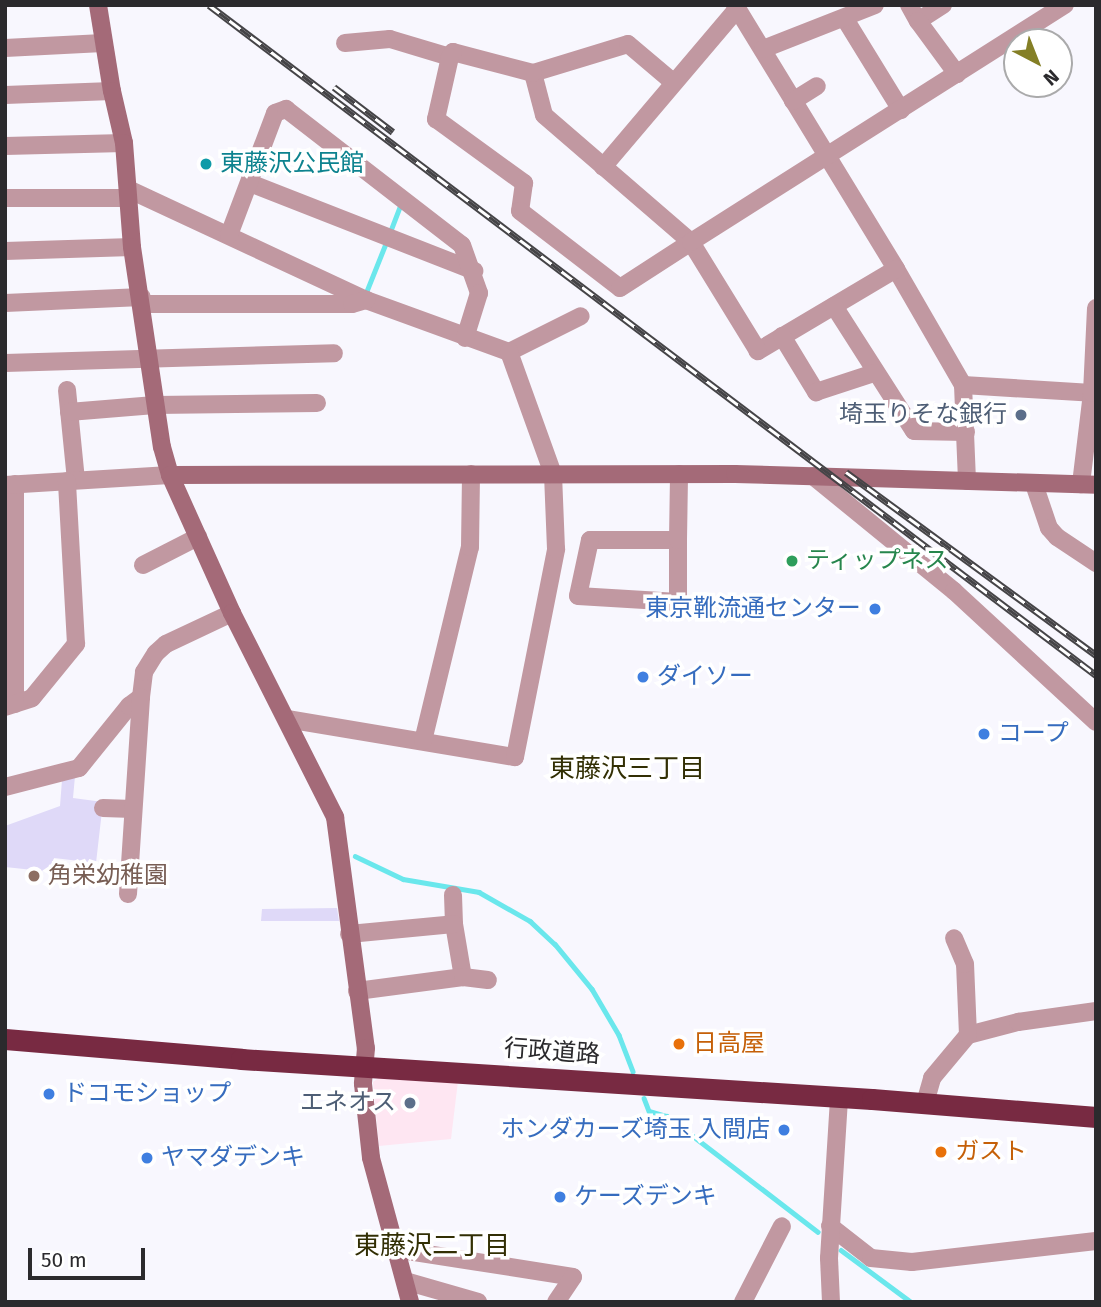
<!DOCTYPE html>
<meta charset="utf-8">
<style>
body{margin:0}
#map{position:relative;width:1101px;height:1307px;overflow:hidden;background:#f8f7fe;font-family:"Fira Sans","Noto Sans JP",sans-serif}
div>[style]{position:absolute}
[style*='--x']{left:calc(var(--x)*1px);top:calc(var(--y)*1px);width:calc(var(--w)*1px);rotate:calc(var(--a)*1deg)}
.commercial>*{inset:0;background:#fee6f2}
.green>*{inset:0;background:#dfd9f8}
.stream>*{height:4.5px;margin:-2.25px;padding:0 2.25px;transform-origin:2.25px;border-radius:2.25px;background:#6ae7ec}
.street>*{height:18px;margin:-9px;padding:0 9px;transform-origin:9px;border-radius:9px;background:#c198a1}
.secondary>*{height:18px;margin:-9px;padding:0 9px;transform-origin:9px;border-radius:9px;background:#a46a78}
.highway>*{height:21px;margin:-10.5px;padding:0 10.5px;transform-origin:10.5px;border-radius:10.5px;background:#782a42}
.rail>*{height:7px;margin-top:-3.5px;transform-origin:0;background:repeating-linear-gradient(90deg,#fff 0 13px,#454447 0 26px);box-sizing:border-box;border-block:2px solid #454447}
.dots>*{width:19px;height:19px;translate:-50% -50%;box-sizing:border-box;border:4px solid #fff;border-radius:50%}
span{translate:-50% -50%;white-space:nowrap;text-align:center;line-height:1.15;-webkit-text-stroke:7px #fff;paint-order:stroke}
.culture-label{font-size:24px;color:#0d838f}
.left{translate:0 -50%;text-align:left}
.service-label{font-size:24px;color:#4e5e75}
.right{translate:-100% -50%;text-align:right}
.leisure-label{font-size:24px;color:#27864d}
.shop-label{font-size:24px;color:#366cbe}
.education-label{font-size:24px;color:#785e54}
.food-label{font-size:24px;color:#c56008}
.street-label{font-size:24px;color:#2b2a2d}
.neighbourhood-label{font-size:26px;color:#322f04}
.frame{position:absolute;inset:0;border:7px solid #2b2a2d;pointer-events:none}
.north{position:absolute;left:1003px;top:28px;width:70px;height:70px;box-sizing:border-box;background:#fff;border:2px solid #aaaaab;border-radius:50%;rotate:138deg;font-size:19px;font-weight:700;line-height:28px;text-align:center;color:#2b2a2d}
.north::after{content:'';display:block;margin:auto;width:24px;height:32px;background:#847f26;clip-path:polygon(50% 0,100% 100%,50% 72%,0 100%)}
.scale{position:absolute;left:28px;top:1248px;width:117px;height:32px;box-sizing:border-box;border:4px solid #2b2a2d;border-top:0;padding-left:9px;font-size:21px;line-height:24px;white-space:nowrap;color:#2b2a2d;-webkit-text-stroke:5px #fff;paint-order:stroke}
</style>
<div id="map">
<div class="commercial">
<i style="clip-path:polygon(381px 1076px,458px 1081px,451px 1139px,379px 1146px,373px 1082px)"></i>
</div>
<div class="green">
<i style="clip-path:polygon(75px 776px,73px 798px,103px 802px,96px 863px,54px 858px,52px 872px,5px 867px,5px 826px,60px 806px,62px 780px)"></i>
<i style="clip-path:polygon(337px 908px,339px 921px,261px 921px,262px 909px)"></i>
</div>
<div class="stream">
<i style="--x:390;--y:232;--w:30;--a:-69"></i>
<i style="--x:367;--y:290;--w:54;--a:-68.2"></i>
<i style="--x:355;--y:856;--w:53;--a:25.6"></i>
<i style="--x:403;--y:879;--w:77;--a:9.7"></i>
<i style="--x:479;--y:892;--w:59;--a:29.6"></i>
<i style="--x:530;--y:921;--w:34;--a:43"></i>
<i style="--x:555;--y:944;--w:58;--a:50.6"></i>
<i style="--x:592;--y:989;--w:53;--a:59.6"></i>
<i style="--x:619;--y:1035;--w:39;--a:69"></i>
<i style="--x:644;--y:1098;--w:14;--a:69"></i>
<i style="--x:649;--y:1111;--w:19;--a:16"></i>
<i style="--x:667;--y:1116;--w:190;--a:37.5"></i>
<i style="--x:841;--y:1250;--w:87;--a:36.6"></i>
</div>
<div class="street">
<i style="--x:735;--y:5;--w:309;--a:58.6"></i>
<i style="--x:896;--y:269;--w:134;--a:60"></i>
<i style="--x:963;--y:385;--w:96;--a:87.6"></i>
<i style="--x:909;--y:5;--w:18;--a:61"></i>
<i style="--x:918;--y:21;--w:30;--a:-33"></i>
<i style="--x:845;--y:19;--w:107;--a:58.4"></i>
<i style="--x:918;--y:21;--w:66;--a:53.7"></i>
<i style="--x:345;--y:43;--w:45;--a:-5.1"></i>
<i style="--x:390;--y:39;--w:63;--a:16.7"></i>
<i style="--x:5;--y:48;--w:98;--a:-2.9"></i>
<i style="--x:763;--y:49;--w:120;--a:-21.4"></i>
<i style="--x:533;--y:73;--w:99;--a:-17"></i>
<i style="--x:628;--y:44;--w:59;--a:40.2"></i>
<i style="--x:5;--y:95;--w:107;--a:-2.1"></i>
<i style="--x:793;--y:101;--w:28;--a:-32"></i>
<i style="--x:5;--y:146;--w:119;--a:-1.4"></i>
<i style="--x:603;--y:167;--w:207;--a:-49.7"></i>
<i style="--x:250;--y:183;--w:241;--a:21.4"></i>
<i style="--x:128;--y:189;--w:263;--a:25"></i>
<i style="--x:366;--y:300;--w:152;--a:20"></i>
<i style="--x:509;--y:352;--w:80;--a:-26.6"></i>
<i style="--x:5;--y:198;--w:124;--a:0"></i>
<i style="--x:229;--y:235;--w:130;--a:-69.3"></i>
<i style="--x:275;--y:113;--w:12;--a:-20"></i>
<i style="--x:286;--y:109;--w:222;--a:37.7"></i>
<i style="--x:462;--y:245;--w:51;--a:70.5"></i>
<i style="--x:479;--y:293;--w:47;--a:107.3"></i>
<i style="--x:5;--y:251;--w:127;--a:-1.8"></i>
<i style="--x:896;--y:269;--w:161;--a:149.3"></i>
<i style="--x:758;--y:351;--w:128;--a:-121.6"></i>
<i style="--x:691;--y:242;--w:194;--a:-139.2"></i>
<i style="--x:544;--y:115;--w:43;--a:-104.7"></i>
<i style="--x:533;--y:73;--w:83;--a:-165.3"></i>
<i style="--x:453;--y:52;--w:6;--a:121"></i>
<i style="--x:450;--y:57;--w:64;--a:102.7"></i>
<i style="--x:436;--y:119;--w:109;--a:36"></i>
<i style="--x:524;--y:183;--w:28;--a:98"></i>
<i style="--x:520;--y:211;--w:126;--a:37.6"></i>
<i style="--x:620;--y:288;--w:85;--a:-32.9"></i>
<i style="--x:691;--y:242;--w:443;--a:-32.4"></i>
<i style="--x:5;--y:303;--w:137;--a:-2.5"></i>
<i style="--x:142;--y:304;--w:210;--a:0"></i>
<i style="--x:352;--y:304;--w:15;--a:-16"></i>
<i style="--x:834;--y:306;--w:148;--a:57.4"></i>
<i style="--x:914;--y:431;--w:52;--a:1.1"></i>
<i style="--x:782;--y:336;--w:66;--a:58.7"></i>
<i style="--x:816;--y:392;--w:61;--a:-18.1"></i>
<i style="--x:5;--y:363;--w:329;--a:-1.7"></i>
<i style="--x:963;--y:385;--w:129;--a:3.5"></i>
<i style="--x:1092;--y:393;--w:92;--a:96.9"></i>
<i style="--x:67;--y:390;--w:90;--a:84.3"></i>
<i style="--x:1092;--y:393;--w:85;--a:-87.3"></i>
<i style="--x:69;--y:412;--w:86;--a:-4.7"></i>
<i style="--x:155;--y:405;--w:162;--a:-0.7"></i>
<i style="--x:813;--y:476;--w:182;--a:39.2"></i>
<i style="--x:954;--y:591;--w:193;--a:42.7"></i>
<i style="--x:15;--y:484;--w:220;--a:90"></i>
<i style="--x:1034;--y:484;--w:46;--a:71.2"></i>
<i style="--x:1049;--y:528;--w:12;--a:48"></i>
<i style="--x:1057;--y:537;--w:47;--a:33.7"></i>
<i style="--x:5;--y:485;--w:165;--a:-3.5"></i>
<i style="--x:678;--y:540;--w:88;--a:180"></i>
<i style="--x:590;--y:540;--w:57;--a:102.1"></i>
<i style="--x:578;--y:596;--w:100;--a:3.4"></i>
<i style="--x:678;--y:602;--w:62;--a:-90"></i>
<i style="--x:678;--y:540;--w:66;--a:-89.1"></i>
<i style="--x:143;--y:565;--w:62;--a:-27"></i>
<i style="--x:5;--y:707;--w:28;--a:-18"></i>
<i style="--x:32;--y:698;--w:70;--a:-50.8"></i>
<i style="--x:76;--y:644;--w:163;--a:-93.2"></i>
<i style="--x:287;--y:719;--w:231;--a:9.5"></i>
<i style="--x:515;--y:757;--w:212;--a:-78.8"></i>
<i style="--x:556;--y:549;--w:75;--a:-92.3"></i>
<i style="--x:553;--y:474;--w:130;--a:-109.8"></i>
<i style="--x:423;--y:741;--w:200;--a:-76.4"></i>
<i style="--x:470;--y:547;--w:73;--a:-89.2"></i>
<i style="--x:5;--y:787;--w:76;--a:-14.4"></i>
<i style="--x:79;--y:768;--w:80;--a:-51.1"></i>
<i style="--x:129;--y:706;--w:15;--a:-37"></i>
<i style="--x:141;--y:697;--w:25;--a:-83"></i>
<i style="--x:144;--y:672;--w:22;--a:-58"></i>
<i style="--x:156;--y:653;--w:13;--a:-42"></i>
<i style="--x:166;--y:644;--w:73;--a:-25.2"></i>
<i style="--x:103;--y:808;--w:30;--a:2"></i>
<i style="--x:128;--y:894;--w:197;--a:-86.2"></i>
<i style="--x:453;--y:895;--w:29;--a:88"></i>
<i style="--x:454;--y:924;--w:54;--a:80.4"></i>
<i style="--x:349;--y:934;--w:105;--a:-5.4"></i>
<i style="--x:357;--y:991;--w:107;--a:-7.5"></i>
<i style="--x:463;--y:977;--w:25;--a:7"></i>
<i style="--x:968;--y:1035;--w:52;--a:-14.6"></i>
<i style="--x:1018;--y:1022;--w:79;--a:-8"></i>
<i style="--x:925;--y:1103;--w:26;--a:-74"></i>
<i style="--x:932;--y:1078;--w:56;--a:-50.1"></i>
<i style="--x:968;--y:1035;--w:71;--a:-92.4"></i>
<i style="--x:965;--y:964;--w:28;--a:-113"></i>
<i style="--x:830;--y:1226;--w:52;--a:38"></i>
<i style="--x:871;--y:1258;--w:41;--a:5.6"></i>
<i style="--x:912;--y:1262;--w:185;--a:-6.5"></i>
<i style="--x:395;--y:1249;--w:180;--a:8.9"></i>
<i style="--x:573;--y:1277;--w:30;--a:124"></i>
<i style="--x:405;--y:1281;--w:76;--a:16"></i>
<i style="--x:743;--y:1302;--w:85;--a:-62.8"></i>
<i style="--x:831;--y:1302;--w:44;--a:-92.6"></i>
<i style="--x:829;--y:1258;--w:161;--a:-86.4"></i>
</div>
<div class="secondary">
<i style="--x:98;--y:5;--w:87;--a:80.8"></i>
<i style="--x:112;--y:91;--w:53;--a:77"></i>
<i style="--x:124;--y:143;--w:104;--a:85.6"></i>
<i style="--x:132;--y:247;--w:202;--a:81.5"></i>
<i style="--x:162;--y:447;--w:29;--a:74"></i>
<i style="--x:170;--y:475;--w:151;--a:65.8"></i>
<i style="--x:232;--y:613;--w:229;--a:63.2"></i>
<i style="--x:335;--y:817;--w:233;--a:82.4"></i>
<i style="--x:366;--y:1048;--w:36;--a:95"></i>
<i style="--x:363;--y:1084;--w:74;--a:83.8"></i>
<i style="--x:371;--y:1158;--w:149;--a:74.8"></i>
<i style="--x:170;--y:475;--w:565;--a:-0.1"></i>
<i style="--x:735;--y:474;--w:361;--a:1.7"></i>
</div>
<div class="highway">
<i style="--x:5;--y:1039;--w:237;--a:4.8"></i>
<i style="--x:241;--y:1059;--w:632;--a:3.63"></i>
<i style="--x:872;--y:1099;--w:225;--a:4.6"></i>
</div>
<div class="rail">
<i style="--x:209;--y:5;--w:1112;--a:37.07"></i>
<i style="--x:334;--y:87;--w:74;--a:37.3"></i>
<i style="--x:846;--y:472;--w:310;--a:36.2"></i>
</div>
<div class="dots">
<i style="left:206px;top:164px;background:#0f9aa8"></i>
<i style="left:1021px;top:415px;background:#5c6f8a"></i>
<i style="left:792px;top:561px;background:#2e9e5b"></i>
<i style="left:875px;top:609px;background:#3f7fe0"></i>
<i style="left:643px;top:677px;background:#3f7fe0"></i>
<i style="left:984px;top:734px;background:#3f7fe0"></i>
<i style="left:34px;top:876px;background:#8d6e63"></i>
<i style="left:679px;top:1044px;background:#e8710a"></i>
<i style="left:49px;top:1094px;background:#3f7fe0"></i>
<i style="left:410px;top:1103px;background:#5c6f8a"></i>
<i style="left:784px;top:1130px;background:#3f7fe0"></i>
<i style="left:941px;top:1152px;background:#e8710a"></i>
<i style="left:147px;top:1158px;background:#3f7fe0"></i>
<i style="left:560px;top:1197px;background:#3f7fe0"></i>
</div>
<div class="culture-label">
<span class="left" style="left:220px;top:164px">東藤沢公民館</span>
</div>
<div class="service-label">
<span class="right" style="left:1007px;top:415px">埼玉りそな銀行</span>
<span class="right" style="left:396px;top:1103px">エネオス</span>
</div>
<div class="leisure-label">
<span class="left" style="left:806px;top:561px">ティップネス</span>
</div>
<div class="shop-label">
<span class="right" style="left:861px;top:609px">東京靴流通センター</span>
<span class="left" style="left:657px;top:677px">ダイソー</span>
<span class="left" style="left:998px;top:734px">コープ</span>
<span class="left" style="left:63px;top:1094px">ドコモショップ</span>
<span class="right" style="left:770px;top:1130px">ホンダカーズ埼玉 入間店</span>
<span class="left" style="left:161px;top:1158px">ヤマダデンキ</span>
<span class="left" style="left:574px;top:1197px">ケーズデンキ</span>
</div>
<div class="education-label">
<span class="left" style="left:48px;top:876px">角栄幼稚園</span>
</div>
<div class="food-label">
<span class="left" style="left:693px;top:1044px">日高屋</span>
<span class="left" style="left:955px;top:1152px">ガスト</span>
</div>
<div class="street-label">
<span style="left:552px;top:1052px;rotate:4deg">行政道路</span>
</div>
<div class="neighbourhood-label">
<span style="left:627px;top:769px">東藤沢三丁目</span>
<span style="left:432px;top:1246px">東藤沢二丁目</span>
</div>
<div class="frame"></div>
<div class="north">N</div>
<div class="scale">50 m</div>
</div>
